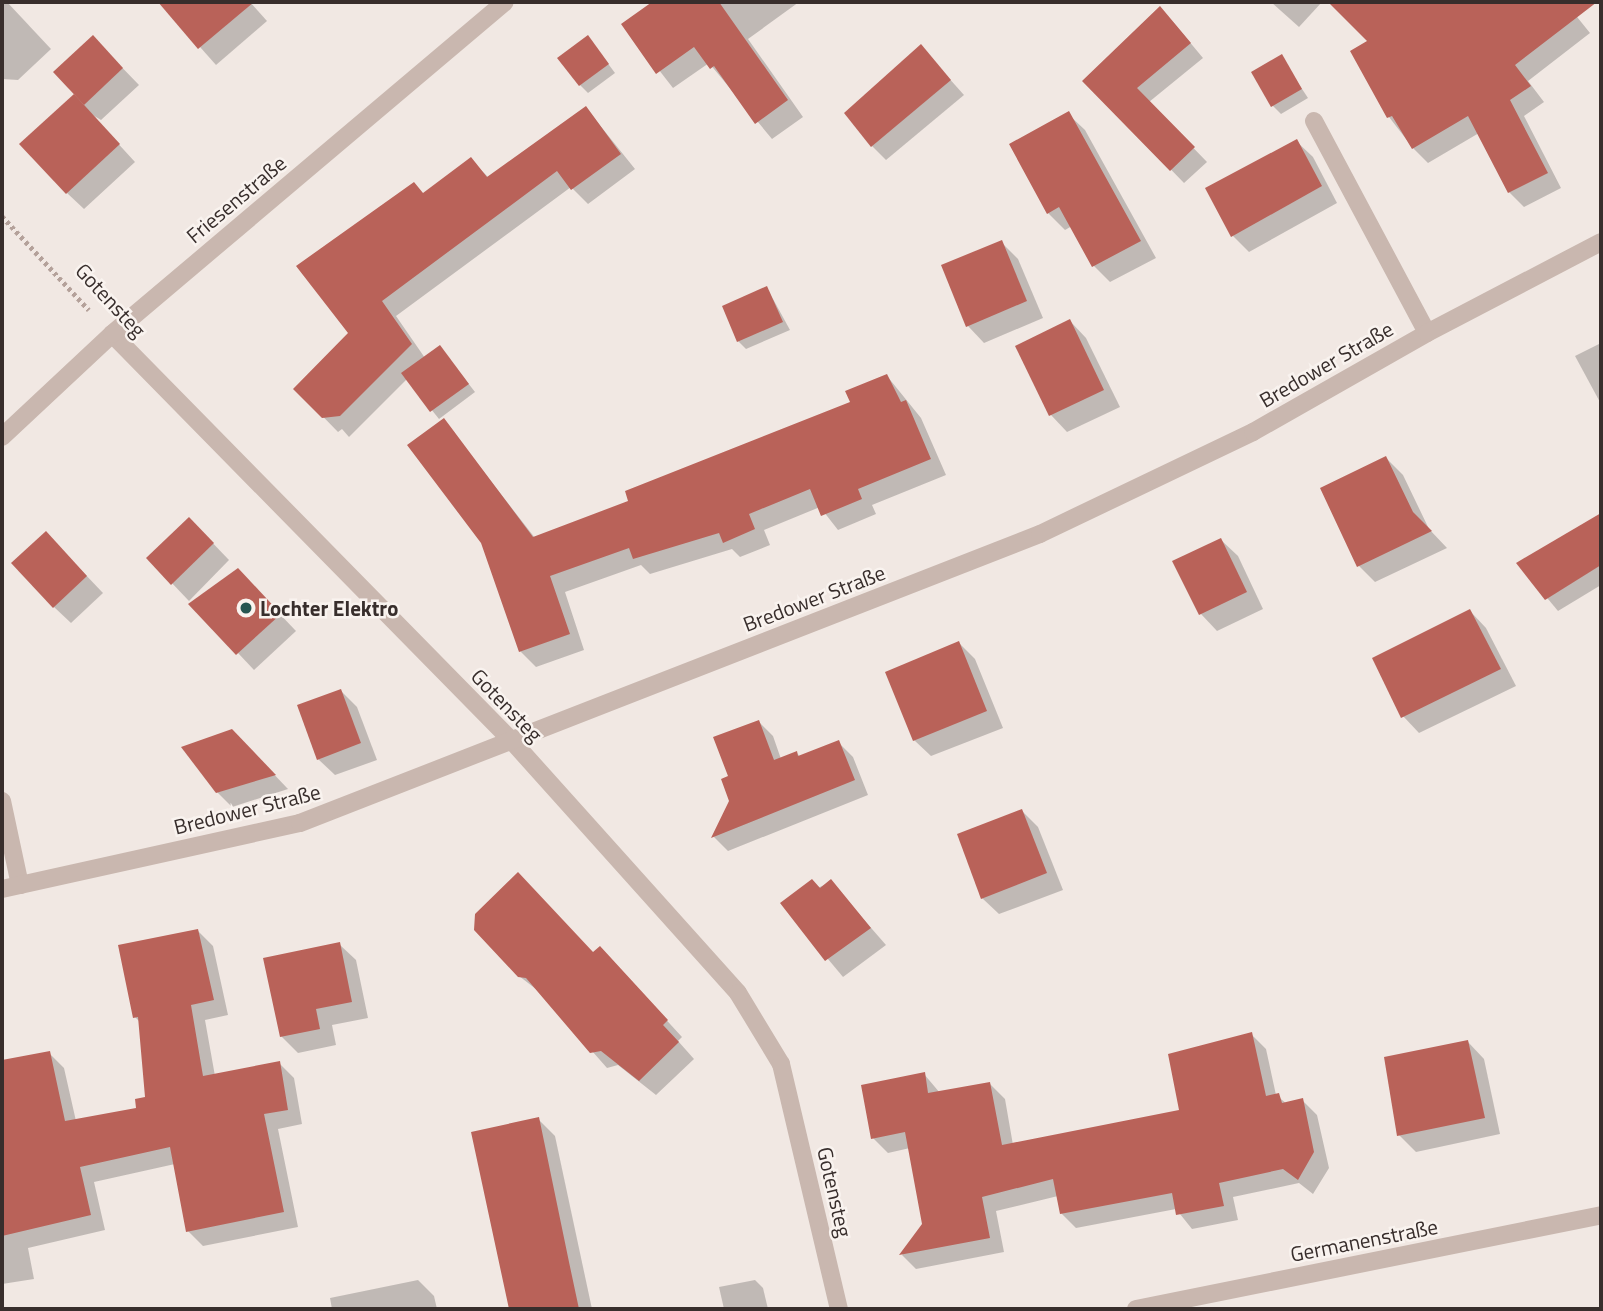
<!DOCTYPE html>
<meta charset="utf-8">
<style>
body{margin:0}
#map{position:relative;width:1603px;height:1311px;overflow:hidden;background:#f1e8e3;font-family:"Titillium Web",sans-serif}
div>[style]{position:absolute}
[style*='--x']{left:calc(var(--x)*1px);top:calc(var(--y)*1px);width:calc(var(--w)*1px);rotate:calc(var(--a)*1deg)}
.shadow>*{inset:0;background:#0003}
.building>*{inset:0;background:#b96259}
.path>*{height:4.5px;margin-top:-2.25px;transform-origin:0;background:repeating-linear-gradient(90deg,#b4a19a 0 3.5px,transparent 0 7px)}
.service>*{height:18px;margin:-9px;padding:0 9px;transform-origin:9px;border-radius:9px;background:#c9b7af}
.minor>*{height:18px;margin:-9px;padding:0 9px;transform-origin:9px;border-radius:9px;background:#c9b7af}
.dots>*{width:19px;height:19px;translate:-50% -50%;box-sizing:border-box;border:4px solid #f9f3ef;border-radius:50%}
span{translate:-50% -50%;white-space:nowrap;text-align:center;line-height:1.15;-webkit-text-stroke:5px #f9f3ef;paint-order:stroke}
.street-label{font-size:21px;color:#382e2c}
.poi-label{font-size:21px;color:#382e2c;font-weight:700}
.left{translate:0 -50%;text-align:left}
.frame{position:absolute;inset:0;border:4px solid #382e2c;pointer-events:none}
</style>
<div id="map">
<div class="shadow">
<i style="clip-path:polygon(2px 2px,7px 2px,51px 49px,18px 80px,2px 79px)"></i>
<i style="clip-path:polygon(160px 2px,250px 2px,267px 21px,216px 65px)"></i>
<i style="clip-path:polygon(654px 2px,799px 2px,748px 39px,803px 117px,772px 139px,709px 63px,673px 88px,623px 24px)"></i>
<i style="clip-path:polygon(1271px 2px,1322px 2px,1299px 27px)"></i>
<i style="clip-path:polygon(1397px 2px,1565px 2px,1590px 33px,1528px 81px,1544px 102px,1524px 116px,1561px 188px,1524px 207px,1509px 192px,1479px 133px,1428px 163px,1413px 148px,1389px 117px,1370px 42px,1359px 31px)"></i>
<i style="clip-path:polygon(1173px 22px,1203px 58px,1149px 102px,1207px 162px,1184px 183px,1085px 81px)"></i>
<i style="clip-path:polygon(595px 46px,615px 73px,588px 93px,580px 85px)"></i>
<i style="clip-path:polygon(921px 47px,964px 95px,886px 160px,872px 146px)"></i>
<i style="clip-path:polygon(109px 54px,139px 85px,101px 120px,91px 114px,135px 162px,84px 209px,67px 193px,74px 97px)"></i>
<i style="clip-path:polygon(1281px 57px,1308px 98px,1281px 114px,1273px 106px)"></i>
<i style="clip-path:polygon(586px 108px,635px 169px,588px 204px,571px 187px,396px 316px,425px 358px,440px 347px,475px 392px,439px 419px,407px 379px,349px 437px,342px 429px,338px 432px,296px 389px,351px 334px,424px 194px,471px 160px,489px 178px)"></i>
<i style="clip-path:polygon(1068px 114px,1085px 130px,1156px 258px,1110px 282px,1094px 266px,1072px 226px,1065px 230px,1048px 213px)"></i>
<i style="clip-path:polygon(1296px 141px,1313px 157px,1337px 203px,1249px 252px,1233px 236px)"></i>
<i style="clip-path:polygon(1001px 242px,1018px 259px,1043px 318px,984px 343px,968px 326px)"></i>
<i style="clip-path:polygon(767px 288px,790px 330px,746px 349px,738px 341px)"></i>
<i style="clip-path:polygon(1070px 321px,1086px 338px,1120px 407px,1067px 432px,1051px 415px,1017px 347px)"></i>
<i style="clip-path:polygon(1601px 343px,1601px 404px,1575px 356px)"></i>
<i style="clip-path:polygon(887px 376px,921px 418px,946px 475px,872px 505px,876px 514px,838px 530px,820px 507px,764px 530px,770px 545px,740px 557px,732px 549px,650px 574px,641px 565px,565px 592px,584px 650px,536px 667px,520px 651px,444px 421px,535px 538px,630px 502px,852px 403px)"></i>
<i style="clip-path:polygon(1386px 458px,1403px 475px,1429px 529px,1447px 548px,1375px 582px,1359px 566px)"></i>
<i style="clip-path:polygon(1601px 516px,1601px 585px,1558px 611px,1518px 563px)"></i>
<i style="clip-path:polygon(205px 535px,229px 560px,189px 601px,148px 558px)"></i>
<i style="clip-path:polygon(1221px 540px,1238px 556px,1263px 609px,1217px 631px,1201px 614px)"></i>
<i style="clip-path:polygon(62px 550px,103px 593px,71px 623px,54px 607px)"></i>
<i style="clip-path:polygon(254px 587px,296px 631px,254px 670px,238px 653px)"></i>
<i style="clip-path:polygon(1470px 611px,1486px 628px,1516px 686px,1419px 733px,1403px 716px)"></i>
<i style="clip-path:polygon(959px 643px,975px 659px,1003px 728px,931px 756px,914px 740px)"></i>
<i style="clip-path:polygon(341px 691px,357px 707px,377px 760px,335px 775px,318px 759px)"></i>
<i style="clip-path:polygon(759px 722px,773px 736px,781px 759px,797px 753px,800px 757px,838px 742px,853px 757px,868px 795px,728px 851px,714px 837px,731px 802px)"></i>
<i style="clip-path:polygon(247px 746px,288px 789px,232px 807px,217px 792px)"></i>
<i style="clip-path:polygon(1022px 811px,1038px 827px,1063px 890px,999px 914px,982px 898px)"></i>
<i style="clip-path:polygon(831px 882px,886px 945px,843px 977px,782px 904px)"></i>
<i style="clip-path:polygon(198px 931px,213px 946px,228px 1015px,205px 1020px,215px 1076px,279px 1063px,294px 1078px,302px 1124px,278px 1129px,298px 1227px,203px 1246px,188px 1231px,175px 1164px,94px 1182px,105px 1230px,28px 1248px,34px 1279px,2px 1284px,2px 1065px,49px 1053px,64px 1068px,76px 1121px,138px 1110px,147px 1098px,140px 1022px,135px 1017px)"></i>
<i style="clip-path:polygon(339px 944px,356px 960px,368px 1018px,332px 1025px,336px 1045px,298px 1053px,281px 1036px)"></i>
<i style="clip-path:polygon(594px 954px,615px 964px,682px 1037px,678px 1041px,694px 1059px,656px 1095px,618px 1065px,607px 1068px,541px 993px,519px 976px)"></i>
<i style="clip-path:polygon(1251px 1034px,1266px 1049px,1276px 1095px,1287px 1104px,1302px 1100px,1317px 1115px,1329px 1168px,1313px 1194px,1299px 1183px,1233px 1197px,1238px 1220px,1192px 1229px,1176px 1209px,1076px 1228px,1061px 1213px,1058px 1196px,996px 1211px,1004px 1252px,916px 1269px,902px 1255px,924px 1224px,910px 1148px,888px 1153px,873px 1138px,924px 1074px,940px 1093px,990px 1084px,1005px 1099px,1013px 1145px,1181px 1111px)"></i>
<i style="clip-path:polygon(1468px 1042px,1484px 1059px,1500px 1134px,1416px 1152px,1399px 1135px)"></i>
<i style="clip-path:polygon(538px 1119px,555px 1136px,592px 1309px,510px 1309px,473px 1133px)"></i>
<i style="clip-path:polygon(418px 1280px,434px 1296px,437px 1309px,332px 1309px,330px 1298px)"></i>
<i style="clip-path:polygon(755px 1280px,763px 1288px,768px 1309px,724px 1309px,719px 1287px)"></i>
</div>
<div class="building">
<i style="clip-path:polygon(158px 2px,254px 2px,198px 49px)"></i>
<i style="clip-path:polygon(652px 2px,719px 2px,788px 100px,755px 124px,714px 66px,710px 69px,694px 47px,656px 74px,621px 24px)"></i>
<i style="clip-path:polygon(1328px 2px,1597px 2px,1515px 65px,1531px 86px,1510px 100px,1548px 173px,1508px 193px,1468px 116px,1412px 149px,1392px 116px,1387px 118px,1350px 51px,1367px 41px)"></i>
<i style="clip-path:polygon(1160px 6px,1191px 43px,1137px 88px,1195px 147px,1170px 171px,1082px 81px)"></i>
<i style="clip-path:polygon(93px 35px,123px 68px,84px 105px,53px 72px)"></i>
<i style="clip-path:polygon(588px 35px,609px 64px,579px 86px,557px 58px)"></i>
<i style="clip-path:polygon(921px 44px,951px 80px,871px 147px,844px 113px)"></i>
<i style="clip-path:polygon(1282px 54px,1302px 89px,1271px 107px,1251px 72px)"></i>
<i style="clip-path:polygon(74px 94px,120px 144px,66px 194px,19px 144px)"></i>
<i style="clip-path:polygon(586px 106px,621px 154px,571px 190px,557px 171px,382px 301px,412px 344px,340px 416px,322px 418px,293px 389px,348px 333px,296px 266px,414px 182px,423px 193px,471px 157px,487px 177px)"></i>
<i style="clip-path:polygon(1069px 111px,1141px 241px,1092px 267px,1059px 207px,1047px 214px,1009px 144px)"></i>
<i style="clip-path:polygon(1297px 139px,1322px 186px,1231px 237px,1205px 188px)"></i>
<i style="clip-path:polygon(1002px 240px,1027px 301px,966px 327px,941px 265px)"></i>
<i style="clip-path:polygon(767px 286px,783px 322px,737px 342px,722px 306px)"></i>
<i style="clip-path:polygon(1070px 319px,1104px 390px,1049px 416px,1015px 346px)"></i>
<i style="clip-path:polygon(440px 345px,469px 384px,430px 412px,401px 373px)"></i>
<i style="clip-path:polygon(887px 374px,901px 402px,906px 400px,931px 459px,858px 489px,862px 499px,821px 516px,810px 489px,749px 514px,755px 529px,723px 543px,719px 533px,633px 559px,629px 548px,550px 576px,570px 634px,519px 652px,481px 543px,407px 445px,444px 418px,533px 537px,628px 501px,625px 491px,850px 402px,845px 391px)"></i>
<i style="clip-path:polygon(1386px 456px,1413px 512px,1432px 531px,1357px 567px,1320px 488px)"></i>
<i style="clip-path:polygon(1601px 513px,1601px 565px,1545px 600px,1516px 563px)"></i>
<i style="clip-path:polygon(189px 517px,214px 543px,171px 585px,146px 558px)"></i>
<i style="clip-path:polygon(46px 531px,87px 576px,53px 608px,11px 563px)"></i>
<i style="clip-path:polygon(1221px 538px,1247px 592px,1199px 615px,1172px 561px)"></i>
<i style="clip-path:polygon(238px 568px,281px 614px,236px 655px,188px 604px)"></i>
<i style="clip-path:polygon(1470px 609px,1501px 669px,1401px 718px,1372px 658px)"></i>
<i style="clip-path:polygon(959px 641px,987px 711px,913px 741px,885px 672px)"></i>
<i style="clip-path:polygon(341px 689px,361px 743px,317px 760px,297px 705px)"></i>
<i style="clip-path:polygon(759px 720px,774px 760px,797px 751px,798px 756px,839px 740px,855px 780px,711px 838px,729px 801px,721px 779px,728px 776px,713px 737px)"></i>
<i style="clip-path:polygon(232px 729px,276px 775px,216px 793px,181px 747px)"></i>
<i style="clip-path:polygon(1022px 809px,1047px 873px,981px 899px,957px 834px)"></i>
<i style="clip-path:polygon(518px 872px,593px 952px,600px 946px,668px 1020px,663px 1025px,679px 1042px,639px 1081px,601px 1051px,590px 1053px,526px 978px,518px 977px,474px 930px,475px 914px)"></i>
<i style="clip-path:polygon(812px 879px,820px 888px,831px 879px,871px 928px,825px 961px,780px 903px)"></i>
<i style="clip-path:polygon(198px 929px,214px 1000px,191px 1005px,203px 1076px,280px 1061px,288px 1110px,264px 1114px,284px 1212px,186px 1232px,170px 1147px,80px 1167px,91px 1215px,2px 1236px,2px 1060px,50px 1051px,65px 1121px,136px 1108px,135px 1099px,145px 1097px,138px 1017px,133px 1018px,118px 945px)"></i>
<i style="clip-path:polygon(340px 942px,352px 1002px,316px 1009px,320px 1029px,280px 1037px,263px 958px)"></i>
<i style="clip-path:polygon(1252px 1032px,1266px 1096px,1279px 1093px,1282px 1103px,1303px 1098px,1314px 1152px,1298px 1180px,1283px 1169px,1219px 1183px,1224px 1206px,1176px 1215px,1172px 1193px,1060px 1214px,1053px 1179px,982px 1197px,990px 1238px,899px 1255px,922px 1224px,905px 1132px,871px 1139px,861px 1085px,925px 1072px,928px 1093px,990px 1082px,1002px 1145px,1179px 1110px,1168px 1054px)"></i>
<i style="clip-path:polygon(1468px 1040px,1485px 1118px,1397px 1136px,1384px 1057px)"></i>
<i style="clip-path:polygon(539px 1117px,569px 1262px,579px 1309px,509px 1309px,471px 1132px)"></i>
</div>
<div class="path">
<i style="--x:2;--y:216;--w:128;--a:47.2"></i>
</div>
<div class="service">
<i style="--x:1314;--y:121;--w:240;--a:61.9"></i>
</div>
<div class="minor">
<i style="--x:112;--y:334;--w:571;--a:45.5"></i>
<i style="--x:512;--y:741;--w:338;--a:48.1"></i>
<i style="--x:738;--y:993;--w:83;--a:58.8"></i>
<i style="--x:781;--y:1064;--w:252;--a:76.7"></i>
<i style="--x:2;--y:437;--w:151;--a:-43.1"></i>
<i style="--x:112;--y:334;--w:514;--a:-40.19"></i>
<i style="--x:2;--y:801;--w:86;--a:77.9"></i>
<i style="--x:2;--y:889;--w:305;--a:-12.5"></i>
<i style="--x:300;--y:823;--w:794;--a:-21.33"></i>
<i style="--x:1040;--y:534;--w:236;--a:-25.6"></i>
<i style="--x:1253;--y:432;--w:200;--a:-29.6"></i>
<i style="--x:1427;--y:333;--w:196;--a:-27.6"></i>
<i style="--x:1136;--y:1309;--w:474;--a:-11.4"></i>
</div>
<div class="dots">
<i style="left:246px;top:608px;background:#265652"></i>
</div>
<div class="street-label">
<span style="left:236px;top:199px;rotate:-40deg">Friesenstraße</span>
<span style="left:111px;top:300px;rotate:47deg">Gotensteg</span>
<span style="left:1326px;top:364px;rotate:-30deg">Bredower Straße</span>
<span style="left:814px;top:598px;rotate:-21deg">Bredower Straße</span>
<span style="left:507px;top:705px;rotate:46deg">Gotensteg</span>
<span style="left:247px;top:809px;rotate:-14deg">Bredower Straße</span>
<span style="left:835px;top:1192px;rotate:77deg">Gotensteg</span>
<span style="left:1364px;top:1240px;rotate:-11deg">Germanenstraße</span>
</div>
<div class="poi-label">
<span class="left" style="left:260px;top:608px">Lochter Elektro</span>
</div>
<div class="frame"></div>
</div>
